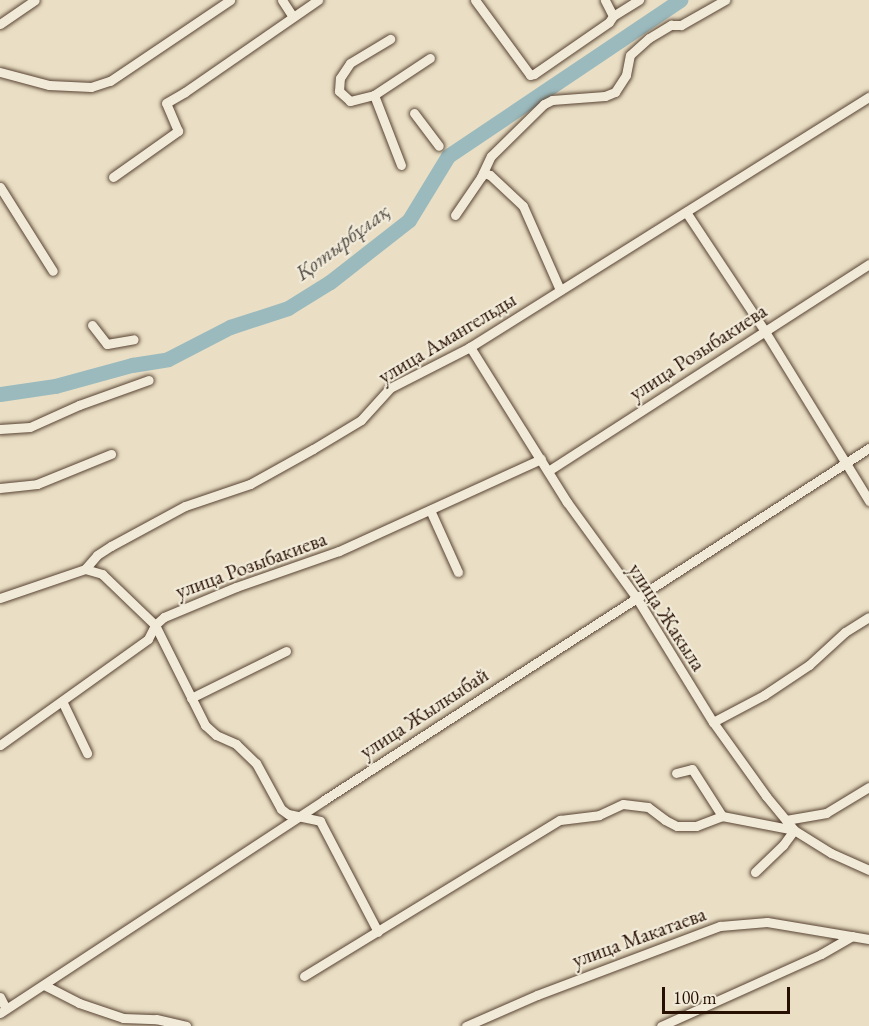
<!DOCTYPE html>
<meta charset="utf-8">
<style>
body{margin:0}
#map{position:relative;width:869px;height:1026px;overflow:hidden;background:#eadfc5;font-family:"EB Garamond",serif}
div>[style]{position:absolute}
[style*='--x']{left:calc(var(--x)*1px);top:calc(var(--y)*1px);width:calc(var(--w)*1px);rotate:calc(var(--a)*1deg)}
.river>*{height:15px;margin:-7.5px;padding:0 7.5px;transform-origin:7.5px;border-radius:7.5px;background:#9bbabe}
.roads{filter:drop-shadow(0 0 2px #584332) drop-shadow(0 0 2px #584332)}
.minor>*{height:9px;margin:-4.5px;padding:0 4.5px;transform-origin:4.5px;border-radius:4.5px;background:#f1ead9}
span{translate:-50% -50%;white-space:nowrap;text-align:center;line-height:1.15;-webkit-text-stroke:4.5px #f1ead9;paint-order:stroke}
.street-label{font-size:21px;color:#270f01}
.water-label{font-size:22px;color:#504b43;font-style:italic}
.scale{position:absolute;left:662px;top:987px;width:128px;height:27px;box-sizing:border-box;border:3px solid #270f01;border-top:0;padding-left:8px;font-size:18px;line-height:21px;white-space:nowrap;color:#270f01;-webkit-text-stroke:4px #f1ead9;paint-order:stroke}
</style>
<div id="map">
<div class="river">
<i style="--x:0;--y:394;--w:56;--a:-8.3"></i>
<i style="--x:55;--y:386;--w:80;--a:-15.3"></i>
<i style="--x:132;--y:365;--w:36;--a:-9"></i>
<i style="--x:168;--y:359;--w:70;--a:-27.3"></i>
<i style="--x:230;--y:327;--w:61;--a:-18.1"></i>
<i style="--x:288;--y:308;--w:49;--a:-31.8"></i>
<i style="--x:330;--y:282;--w:100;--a:-38.1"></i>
<i style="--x:409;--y:220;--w:75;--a:-58.6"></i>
<i style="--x:448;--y:156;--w:280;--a:-33.9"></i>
</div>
<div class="roads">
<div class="minor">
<i style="--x:282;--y:0;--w:20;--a:57"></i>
<i style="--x:475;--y:0;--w:93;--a:53.7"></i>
<i style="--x:530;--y:75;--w:4;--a:-14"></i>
<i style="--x:534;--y:74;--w:91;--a:-34.7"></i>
<i style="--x:609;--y:22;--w:7;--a:-56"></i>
<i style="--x:613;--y:16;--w:18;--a:-117"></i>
<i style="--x:613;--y:16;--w:31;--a:-32"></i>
<i style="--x:0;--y:24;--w:42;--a:-34.4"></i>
<i style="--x:0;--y:72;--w:51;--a:14.9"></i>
<i style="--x:49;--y:85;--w:42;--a:2.7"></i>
<i style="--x:91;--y:87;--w:20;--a:-18"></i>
<i style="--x:110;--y:81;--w:145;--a:-34"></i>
<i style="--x:374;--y:95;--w:25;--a:166"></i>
<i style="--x:350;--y:101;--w:15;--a:-138"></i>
<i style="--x:339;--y:91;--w:13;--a:-86"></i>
<i style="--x:340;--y:78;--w:18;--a:-56"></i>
<i style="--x:350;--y:63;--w:47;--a:-31"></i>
<i style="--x:414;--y:113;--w:41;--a:52.9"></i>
<i style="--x:401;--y:165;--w:75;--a:-111.1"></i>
<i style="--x:374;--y:95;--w:67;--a:-33.5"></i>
<i style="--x:483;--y:173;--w:7;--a:16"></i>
<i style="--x:490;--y:175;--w:45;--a:43.2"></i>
<i style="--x:523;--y:206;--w:92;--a:66.2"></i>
<i style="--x:113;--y:177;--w:80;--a:-35.3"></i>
<i style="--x:178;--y:131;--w:30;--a:-113"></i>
<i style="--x:166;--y:103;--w:22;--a:-30"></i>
<i style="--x:185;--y:92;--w:162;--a:-34.7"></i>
<i style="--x:0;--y:187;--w:99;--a:57.8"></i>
<i style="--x:686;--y:212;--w:141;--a:56.5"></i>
<i style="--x:764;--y:330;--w:201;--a:58.4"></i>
<i style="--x:455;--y:215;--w:46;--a:-55.6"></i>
<i style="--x:481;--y:177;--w:23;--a:-65"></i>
<i style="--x:491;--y:156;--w:74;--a:-44.5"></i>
<i style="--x:544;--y:104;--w:9;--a:-27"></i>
<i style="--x:552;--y:100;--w:53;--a:-4.3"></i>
<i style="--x:605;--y:96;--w:11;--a:-22"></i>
<i style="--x:615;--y:92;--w:20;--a:-57"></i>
<i style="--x:626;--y:75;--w:20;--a:-79"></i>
<i style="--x:630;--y:55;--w:25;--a:-42"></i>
<i style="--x:649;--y:38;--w:26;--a:-31"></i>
<i style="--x:671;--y:25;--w:10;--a:0"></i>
<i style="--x:681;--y:25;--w:51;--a:-29.6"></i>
<i style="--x:92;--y:325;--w:24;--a:52"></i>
<i style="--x:107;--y:344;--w:27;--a:-10"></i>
<i style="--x:470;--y:347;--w:183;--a:58"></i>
<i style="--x:567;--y:502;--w:117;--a:54"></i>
<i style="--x:636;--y:597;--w:147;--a:58.4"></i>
<i style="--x:713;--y:722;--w:91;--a:54.4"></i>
<i style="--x:766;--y:796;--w:44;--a:50.5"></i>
<i style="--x:794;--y:830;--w:44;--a:31.9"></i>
<i style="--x:831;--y:853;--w:42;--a:24.1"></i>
<i style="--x:0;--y:429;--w:30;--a:-4"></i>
<i style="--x:30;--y:427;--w:54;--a:-24.2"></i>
<i style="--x:79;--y:405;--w:74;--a:-19.7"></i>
<i style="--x:548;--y:471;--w:382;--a:-32.8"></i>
<i style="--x:0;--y:488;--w:37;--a:-6"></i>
<i style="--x:37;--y:484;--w:80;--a:-22.1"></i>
<i style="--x:430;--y:510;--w:68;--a:65.7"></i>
<i style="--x:85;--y:569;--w:18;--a:16"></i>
<i style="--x:102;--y:574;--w:74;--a:43.9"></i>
<i style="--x:155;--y:625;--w:112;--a:63.4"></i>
<i style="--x:205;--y:725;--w:15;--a:42"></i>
<i style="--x:216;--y:735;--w:22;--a:24"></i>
<i style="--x:236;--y:744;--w:28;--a:44"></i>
<i style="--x:256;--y:763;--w:52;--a:61.5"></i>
<i style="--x:281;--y:809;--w:9;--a:36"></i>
<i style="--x:288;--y:814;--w:33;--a:12"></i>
<i style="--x:320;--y:821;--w:125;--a:62.4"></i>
<i style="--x:0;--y:598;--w:90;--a:-18.8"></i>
<i style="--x:85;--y:569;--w:18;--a:-49"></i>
<i style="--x:97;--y:555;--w:17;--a:-33"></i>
<i style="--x:111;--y:546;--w:84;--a:-28.4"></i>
<i style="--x:185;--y:506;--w:69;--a:-18.7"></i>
<i style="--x:250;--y:484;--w:72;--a:-29.1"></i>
<i style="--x:313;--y:449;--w:56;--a:-31.1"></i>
<i style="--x:361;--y:420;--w:43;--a:-47.8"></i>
<i style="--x:390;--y:388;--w:90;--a:-27.1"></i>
<i style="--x:470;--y:347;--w:471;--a:-32.1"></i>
<i style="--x:191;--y:698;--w:106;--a:-26.3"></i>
<i style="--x:62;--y:701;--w:58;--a:64.3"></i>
<i style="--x:713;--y:722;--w:58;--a:-27.9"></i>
<i style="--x:764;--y:695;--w:54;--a:-33.7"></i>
<i style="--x:809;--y:665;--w:49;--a:-42.5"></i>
<i style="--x:845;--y:632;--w:28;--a:-32"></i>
<i style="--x:0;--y:745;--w:182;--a:-35.6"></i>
<i style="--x:148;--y:639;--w:16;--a:-63"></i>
<i style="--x:155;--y:625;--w:12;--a:-42"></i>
<i style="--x:164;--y:617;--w:78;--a:-22.6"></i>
<i style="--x:236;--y:587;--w:109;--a:-19.3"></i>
<i style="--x:339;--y:551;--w:222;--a:-24.5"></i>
<i style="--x:676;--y:773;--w:16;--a:-14"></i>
<i style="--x:692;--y:769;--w:56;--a:57.4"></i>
<i style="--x:786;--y:820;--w:41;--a:-9.9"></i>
<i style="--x:826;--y:813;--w:50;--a:-31.2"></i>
<i style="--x:304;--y:976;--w:300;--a:-31.4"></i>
<i style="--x:560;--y:820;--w:39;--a:-7"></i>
<i style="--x:599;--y:815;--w:26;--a:-25"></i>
<i style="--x:623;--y:804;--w:25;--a:7"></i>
<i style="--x:648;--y:807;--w:21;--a:37"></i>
<i style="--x:665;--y:820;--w:13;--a:27"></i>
<i style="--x:677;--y:826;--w:19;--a:0"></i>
<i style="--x:696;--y:826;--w:28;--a:-21"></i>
<i style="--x:722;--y:816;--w:73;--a:11"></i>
<i style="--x:794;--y:830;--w:19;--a:126"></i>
<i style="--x:783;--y:845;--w:39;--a:136"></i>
<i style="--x:44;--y:985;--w:39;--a:27"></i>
<i style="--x:79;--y:1003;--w:46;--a:18.8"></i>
<i style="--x:123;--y:1018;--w:33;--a:2"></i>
<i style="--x:156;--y:1019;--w:31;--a:13"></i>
<i style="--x:0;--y:997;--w:13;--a:63"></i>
<i style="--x:0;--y:1013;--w:388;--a:-33.3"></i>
<i style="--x:324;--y:800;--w:649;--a:-32.86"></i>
<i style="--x:466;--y:1026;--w:77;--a:-23.6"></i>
<i style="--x:537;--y:995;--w:196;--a:-20.7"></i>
<i style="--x:720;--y:926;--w:47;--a:-4.9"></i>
<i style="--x:767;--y:922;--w:103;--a:9.5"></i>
<i style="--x:661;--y:1026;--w:175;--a:-24.2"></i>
<i style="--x:821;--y:954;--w:36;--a:-30"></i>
</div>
</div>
<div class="street-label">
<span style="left:447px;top:338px;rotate:-31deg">улица Амангельды</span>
<span style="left:698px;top:352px;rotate:-33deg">улица Розыбакиева</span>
<span style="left:251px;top:565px;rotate:-20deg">улица Розыбакиева</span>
<span style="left:667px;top:617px;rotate:57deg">улица Жакыла</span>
<span style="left:424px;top:713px;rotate:-33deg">улица Жылкыбай</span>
<span style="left:639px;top:937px;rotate:-20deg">улица Макатаева</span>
</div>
<div class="water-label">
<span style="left:342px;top:242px;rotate:-37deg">Қотырбұлақ</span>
</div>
<div class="scale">100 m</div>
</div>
